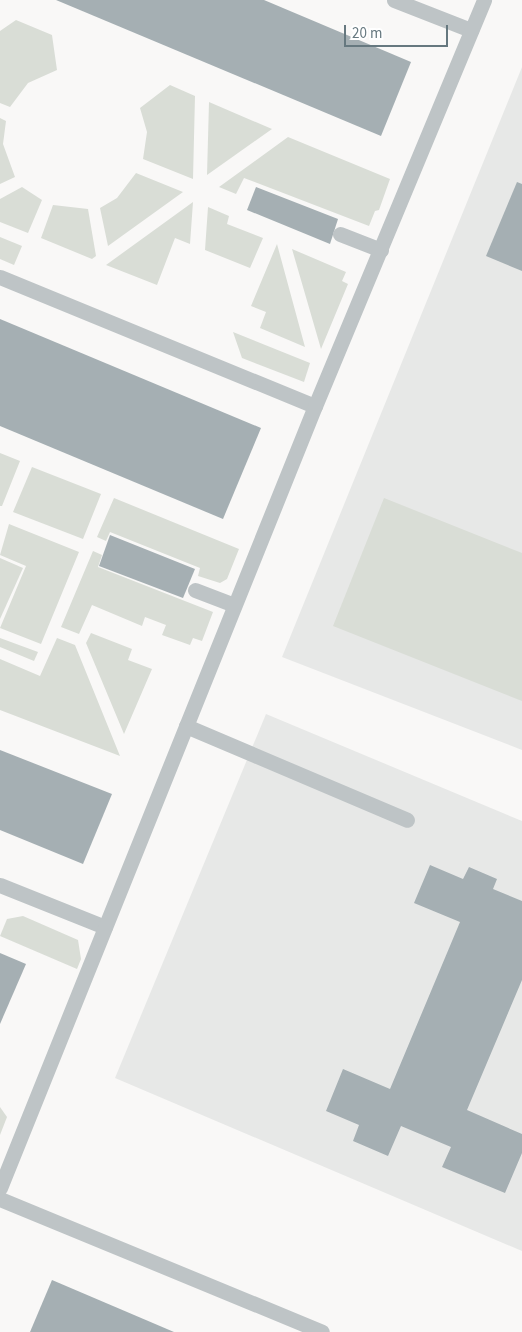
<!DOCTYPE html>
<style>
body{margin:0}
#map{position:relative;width:522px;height:1332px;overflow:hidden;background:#f9f8f7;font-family:"Source Sans 3",sans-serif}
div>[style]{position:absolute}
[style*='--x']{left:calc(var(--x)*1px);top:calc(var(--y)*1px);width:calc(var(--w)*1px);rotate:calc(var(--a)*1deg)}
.built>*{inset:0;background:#e7e8e7}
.green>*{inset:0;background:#d9ddd6}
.building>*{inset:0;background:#a5afb3}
.lane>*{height:15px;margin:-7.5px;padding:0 7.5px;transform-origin:7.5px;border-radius:7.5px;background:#bec4c6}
span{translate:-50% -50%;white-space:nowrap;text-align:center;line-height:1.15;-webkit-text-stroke:5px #fff;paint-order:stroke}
.scale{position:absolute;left:344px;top:25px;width:104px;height:22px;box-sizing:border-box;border:2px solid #66787f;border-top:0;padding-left:6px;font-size:15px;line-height:18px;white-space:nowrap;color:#66787f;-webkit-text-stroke:4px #fff;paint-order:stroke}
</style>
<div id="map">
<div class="built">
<i style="clip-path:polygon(522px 67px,522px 750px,282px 657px)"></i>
<i style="clip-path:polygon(266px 714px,522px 821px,522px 1251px,115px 1078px)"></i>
</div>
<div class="green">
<i style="clip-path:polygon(16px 20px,52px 35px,57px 70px,28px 83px,10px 107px,0 103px,0 31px)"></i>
<i style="clip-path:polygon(170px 85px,195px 96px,193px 179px,143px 159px,147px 132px,140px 108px)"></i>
<i style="clip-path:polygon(209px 102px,272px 129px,207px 175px)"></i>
<i style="clip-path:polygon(0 118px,6px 121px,3px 144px,15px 177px,0 184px)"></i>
<i style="clip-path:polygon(288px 137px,390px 179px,379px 210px,375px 211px,369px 226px,244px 178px,236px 194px,219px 187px)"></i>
<i style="clip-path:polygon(136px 173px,183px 192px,108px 246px,100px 208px,117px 198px)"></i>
<i style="clip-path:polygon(22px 187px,42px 200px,28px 233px,0 222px,0 199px)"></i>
<i style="clip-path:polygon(193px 202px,190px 244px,175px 238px,157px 285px,106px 265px)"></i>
<i style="clip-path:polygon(53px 205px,88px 209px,96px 256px,92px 259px,41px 238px)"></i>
<i style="clip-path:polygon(208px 207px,229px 216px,227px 224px,263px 238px,250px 268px,205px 250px)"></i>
<i style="clip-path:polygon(0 237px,22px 246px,14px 265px,0 259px)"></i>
<i style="clip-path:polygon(277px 244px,305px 347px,260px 328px,266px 312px,251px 306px)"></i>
<i style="clip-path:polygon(292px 249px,346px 272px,342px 281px,348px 284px,321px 349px)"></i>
<i style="clip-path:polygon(233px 332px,310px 363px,304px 382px,242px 358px)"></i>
<i style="clip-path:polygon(0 453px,20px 461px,2px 506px,0 506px)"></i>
<i style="clip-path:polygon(32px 467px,101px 494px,83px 539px,13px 512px)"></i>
<i style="clip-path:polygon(114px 498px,239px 549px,227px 579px,220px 583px,198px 576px,200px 568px,110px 532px,106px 541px,97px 537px)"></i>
<i style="clip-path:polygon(384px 498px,522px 553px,522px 701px,333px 626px)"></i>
<i style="clip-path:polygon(9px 524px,79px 552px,41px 644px,0 628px,26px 566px,0 555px)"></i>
<i style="clip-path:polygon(93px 551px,102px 555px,98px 567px,213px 612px,202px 641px,193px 638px,190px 645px,162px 635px,166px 625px,145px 617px,142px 626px,92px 605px,79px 634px,61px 627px)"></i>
<i style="clip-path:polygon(0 558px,23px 568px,0 619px)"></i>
<i style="clip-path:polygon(91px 633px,132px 649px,128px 660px,152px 669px,124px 734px,86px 643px)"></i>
<i style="clip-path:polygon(0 638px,38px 652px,34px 661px,0 647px)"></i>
<i style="clip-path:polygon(57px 638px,75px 645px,120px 756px,0 710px,0 659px,40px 676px)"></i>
<i style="clip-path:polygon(23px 916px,78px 940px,81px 959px,77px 969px,0 936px,7px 919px)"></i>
<i style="clip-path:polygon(0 1107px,7px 1117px,0 1135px)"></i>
</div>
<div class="building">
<i style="clip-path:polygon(56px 0,264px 0,411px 62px,381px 136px)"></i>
<i style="clip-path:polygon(517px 182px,522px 184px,522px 271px,486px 256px)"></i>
<i style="clip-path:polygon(256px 187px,338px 219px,330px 244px,247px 210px)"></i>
<i style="clip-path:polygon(0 319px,261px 428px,223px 519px,0 426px)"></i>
<i style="clip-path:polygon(110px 535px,195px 569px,183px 598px,99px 566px)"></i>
<i style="clip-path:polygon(0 750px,112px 794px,83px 864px,0 830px)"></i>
<i style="clip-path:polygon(430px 865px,463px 879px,469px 867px,497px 879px,493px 889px,522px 901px,522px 980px,467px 1110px,522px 1134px,522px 1153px,505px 1193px,442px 1167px,451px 1147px,401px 1126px,388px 1156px,353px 1141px,359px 1125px,326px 1111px,343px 1069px,390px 1089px,460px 922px,414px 903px)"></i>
<i style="clip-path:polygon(0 953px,26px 964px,0 1024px)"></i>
<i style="clip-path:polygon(52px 1280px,174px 1332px,30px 1332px)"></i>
</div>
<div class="lane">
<i style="--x:394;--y:0;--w:83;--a:21.3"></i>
<i style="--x:340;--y:234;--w:44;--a:21.3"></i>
<i style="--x:0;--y:277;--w:340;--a:22.3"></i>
<i style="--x:195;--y:590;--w:42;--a:21"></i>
<i style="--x:186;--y:726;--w:240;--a:23"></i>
<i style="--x:0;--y:885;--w:113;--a:21.8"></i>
<i style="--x:0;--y:1188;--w:843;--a:-68.06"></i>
<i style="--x:315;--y:406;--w:440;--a:-67.4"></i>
<i style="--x:0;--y:1199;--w:348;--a:22.4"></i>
</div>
<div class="scale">20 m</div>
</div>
